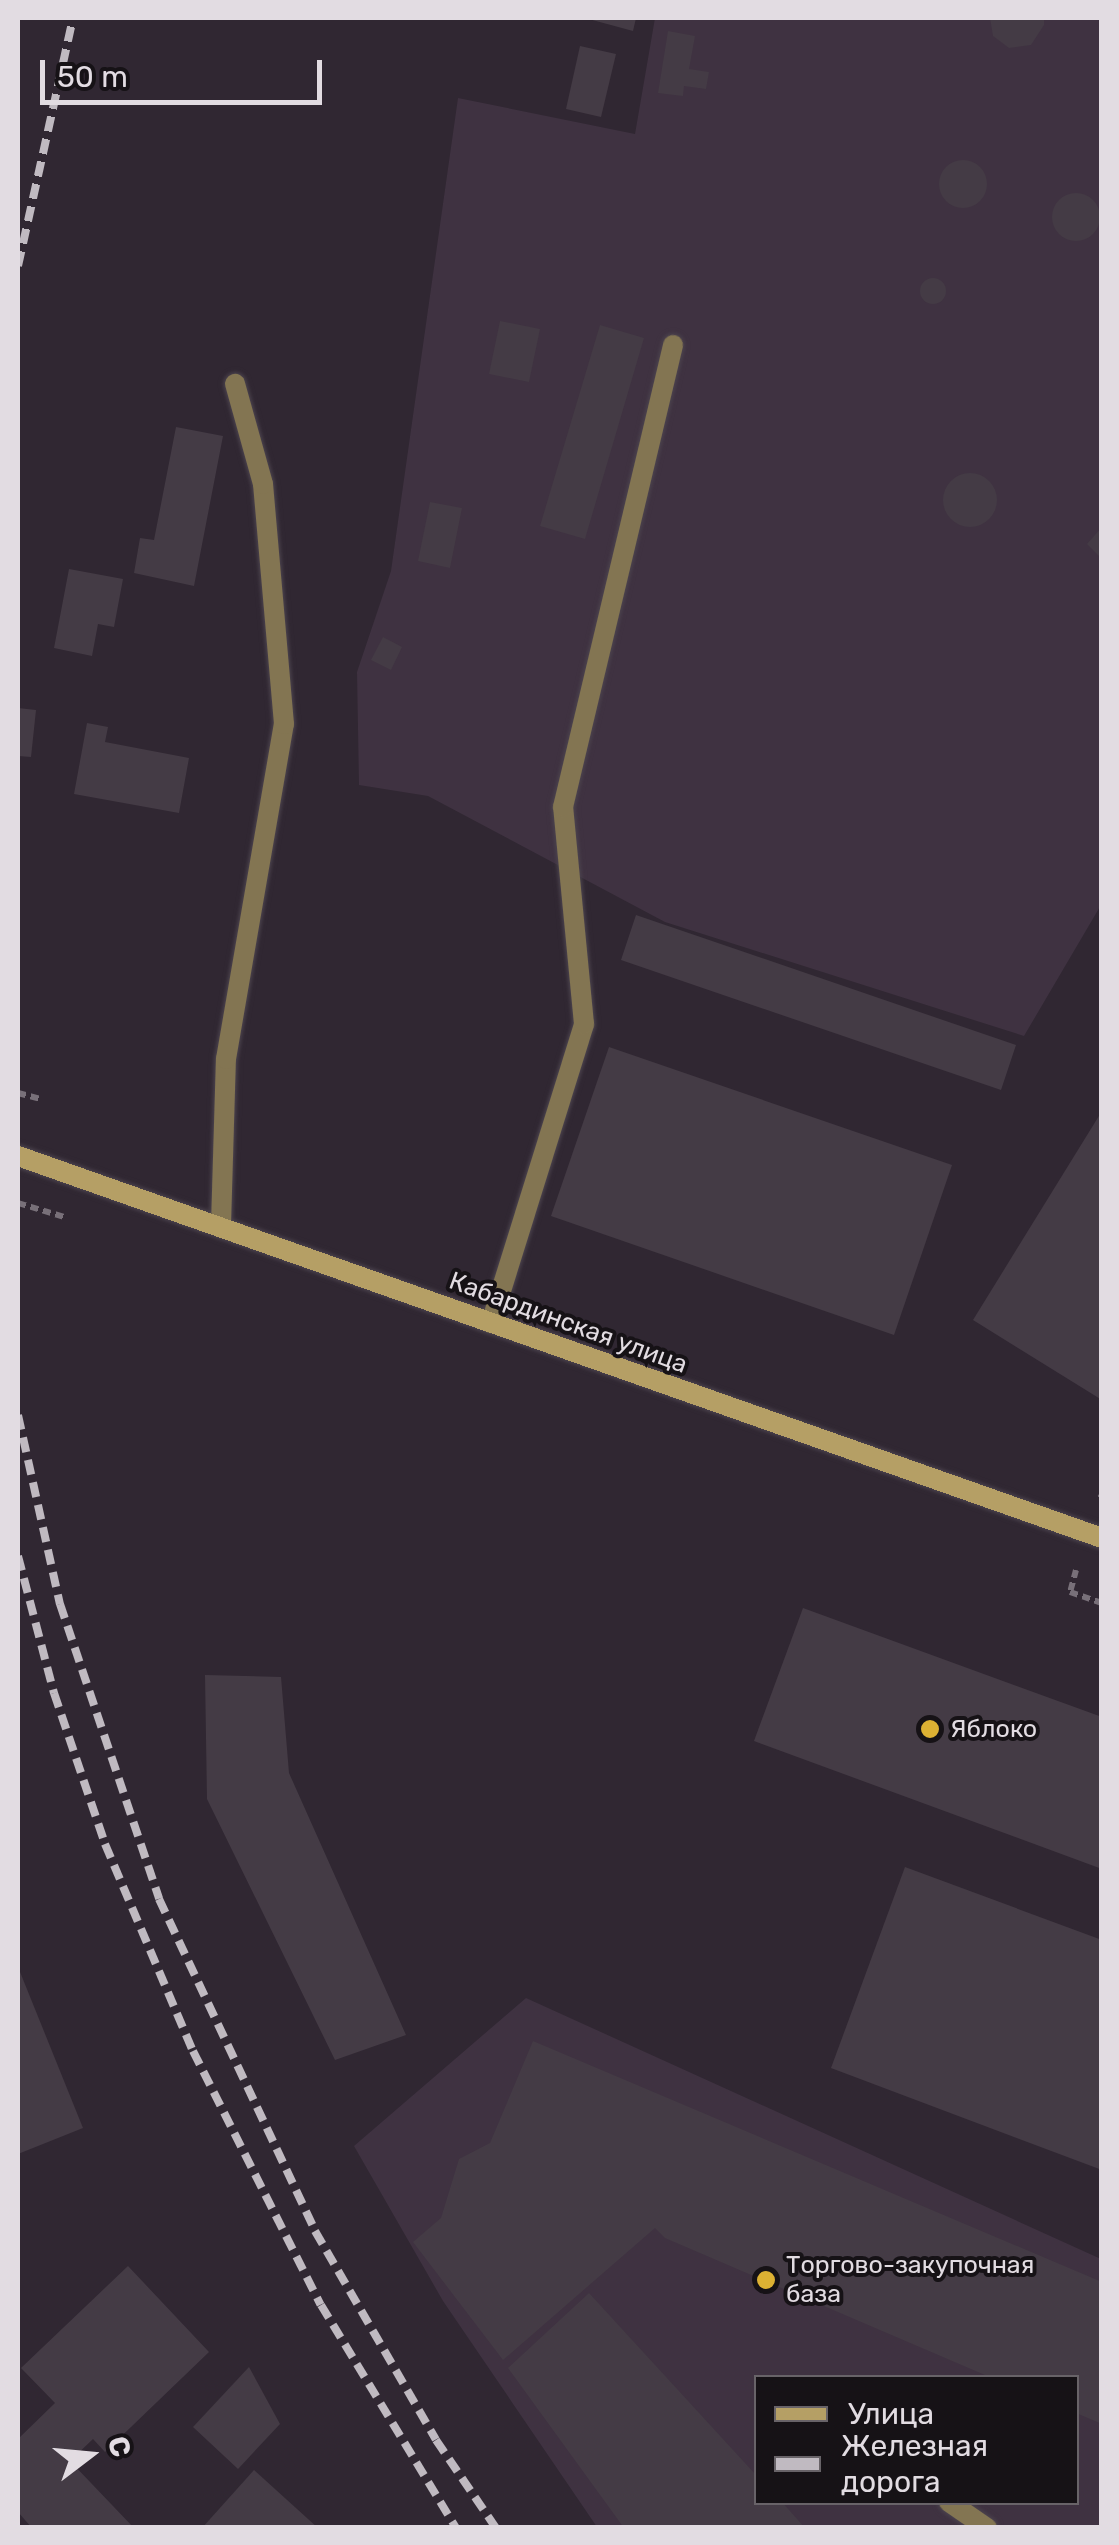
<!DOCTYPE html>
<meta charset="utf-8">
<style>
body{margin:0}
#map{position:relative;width:1119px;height:2545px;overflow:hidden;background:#302732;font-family:Rubik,sans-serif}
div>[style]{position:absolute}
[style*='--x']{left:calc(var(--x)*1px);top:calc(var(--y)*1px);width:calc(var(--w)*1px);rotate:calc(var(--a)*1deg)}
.built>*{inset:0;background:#3f3241}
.building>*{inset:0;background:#443b45}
.round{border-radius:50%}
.path>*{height:6px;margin-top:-3px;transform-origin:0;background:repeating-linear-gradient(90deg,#787079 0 8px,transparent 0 13px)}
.roads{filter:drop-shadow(0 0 2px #4c444e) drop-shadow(0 0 2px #4c444e)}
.lane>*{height:20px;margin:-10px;padding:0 10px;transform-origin:10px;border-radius:10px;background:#837552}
.secondary>*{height:20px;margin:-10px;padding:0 10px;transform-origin:10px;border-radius:10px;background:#b59f65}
.rail>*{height:8px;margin-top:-4px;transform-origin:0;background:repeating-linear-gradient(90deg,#c0bac1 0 15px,transparent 0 23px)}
.dots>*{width:28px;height:28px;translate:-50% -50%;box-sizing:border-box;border:5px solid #161216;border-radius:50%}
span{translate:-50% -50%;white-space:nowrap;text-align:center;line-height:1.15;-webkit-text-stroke:8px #161216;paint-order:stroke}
.street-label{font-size:25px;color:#e2dce2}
.poi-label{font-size:25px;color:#e2dce2}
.left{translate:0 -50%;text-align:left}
.frame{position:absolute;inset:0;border:20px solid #e2dce2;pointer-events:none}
.legend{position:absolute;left:754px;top:2375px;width:325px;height:130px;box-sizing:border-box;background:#161216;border:2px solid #686368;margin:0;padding:12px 18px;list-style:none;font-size:30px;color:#e2dce2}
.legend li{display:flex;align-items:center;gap:20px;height:50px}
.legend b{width:50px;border:2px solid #686368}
.north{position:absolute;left:40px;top:2405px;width:100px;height:100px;-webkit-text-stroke:8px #161216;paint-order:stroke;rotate:74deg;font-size:28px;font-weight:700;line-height:40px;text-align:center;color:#e2dce2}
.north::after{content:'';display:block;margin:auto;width:35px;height:45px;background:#e2dce2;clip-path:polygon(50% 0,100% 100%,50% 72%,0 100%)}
.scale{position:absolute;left:40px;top:60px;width:282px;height:45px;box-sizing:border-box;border:5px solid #e2dce2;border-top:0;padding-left:12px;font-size:30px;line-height:35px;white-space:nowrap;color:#e2dce2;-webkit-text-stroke:8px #161216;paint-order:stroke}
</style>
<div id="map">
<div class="built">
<i style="clip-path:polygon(655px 18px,1101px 18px,1101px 905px,1024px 1036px,665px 922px,428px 796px,359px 785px,357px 672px,391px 571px,458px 98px,635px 134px)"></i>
<i style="clip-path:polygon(evenodd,526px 1998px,1101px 2259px,1101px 2527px,597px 2527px,443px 2301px,354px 2146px,526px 1998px,756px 2378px,1076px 2378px,1076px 2502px,756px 2502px,756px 2378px)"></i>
</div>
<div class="building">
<i style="clip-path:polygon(585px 18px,636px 18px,633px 31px)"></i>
<i style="clip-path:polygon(990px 18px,1044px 18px,1044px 25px,1031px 45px,1009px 48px,993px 36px)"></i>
<i style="clip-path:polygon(668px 31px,695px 36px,689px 69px,709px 72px,706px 89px,684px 86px,683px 96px,658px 93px)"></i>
<i style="clip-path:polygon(580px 46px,616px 54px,601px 117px,566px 109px)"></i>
<i class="round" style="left:939px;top:160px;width:48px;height:48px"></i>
<i class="round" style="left:1052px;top:193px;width:48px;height:48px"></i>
<i class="round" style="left:920px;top:278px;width:26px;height:26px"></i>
<i style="clip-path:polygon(500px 321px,540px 329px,529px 382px,489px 374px)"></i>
<i style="clip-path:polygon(600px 325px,644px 338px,585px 539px,540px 526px)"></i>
<i style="clip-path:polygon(176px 427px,223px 436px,194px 586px,134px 573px,140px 538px,154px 540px)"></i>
<i class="round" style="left:943px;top:473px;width:54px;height:54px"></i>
<i style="clip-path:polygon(430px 502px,462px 508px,450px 568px,418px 561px)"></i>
<i style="clip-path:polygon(1102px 527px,1102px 559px,1087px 544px)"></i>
<i style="clip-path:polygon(69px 569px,123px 579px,114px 627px,98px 624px,92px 656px,54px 648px)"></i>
<i style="clip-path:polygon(383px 637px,402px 647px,391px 670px,371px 660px)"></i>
<i style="clip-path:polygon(18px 708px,36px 710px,31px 757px,18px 756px)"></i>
<i style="clip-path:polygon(87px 723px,108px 727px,105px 742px,189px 758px,179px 813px,74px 794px)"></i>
<i style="clip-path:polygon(636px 915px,1016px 1045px,1001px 1090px,621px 960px)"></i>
<i style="clip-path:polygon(609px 1047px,952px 1165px,894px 1335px,551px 1216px)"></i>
<i style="clip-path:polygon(1102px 1111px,1102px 1400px,973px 1320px)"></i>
<i style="clip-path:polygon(803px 1608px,1102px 1717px,1102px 1869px,754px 1741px)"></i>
<i style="clip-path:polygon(205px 1675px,281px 1677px,289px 1773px,406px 2035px,335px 2060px,207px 1799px)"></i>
<i style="clip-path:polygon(905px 1867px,1102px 1940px,1102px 2170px,831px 2068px)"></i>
<i style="clip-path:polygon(18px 1967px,83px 2128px,18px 2154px)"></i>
<i style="clip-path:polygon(533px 2041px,1102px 2282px,1102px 2424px,1076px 2413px,1076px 2378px,992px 2378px,665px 2238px,655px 2228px,503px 2360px,413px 2242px,441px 2218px,459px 2159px,490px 2143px)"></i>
<i style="clip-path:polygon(128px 2266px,209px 2352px,105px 2452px,93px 2439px,70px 2461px,134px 2528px,32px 2528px,18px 2512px,18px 2439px,55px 2403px,21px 2368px)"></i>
<i style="clip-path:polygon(589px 2293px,756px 2475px,756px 2502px,782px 2502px,805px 2528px,624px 2528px,508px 2368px)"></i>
<i style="clip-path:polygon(249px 2367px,280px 2424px,238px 2469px,193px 2427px)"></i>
<i style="clip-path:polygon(254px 2470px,318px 2528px,202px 2528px)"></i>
</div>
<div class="path">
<i style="--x:18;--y:1093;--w:23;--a:15"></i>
<i style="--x:18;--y:1203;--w:48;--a:16.9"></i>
<i style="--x:1100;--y:1498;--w:4;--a:-56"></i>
<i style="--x:1076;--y:1570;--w:23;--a:105"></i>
<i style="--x:1070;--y:1592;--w:34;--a:19"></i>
</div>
<div class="roads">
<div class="lane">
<i style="--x:221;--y:1225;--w:166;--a:-88.3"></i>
<i style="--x:226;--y:1059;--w:340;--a:-80.2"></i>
<i style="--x:284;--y:724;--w:241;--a:-95"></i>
<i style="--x:263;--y:484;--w:104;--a:-105.6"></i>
<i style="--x:491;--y:1323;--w:313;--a:-72.7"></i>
<i style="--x:584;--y:1024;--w:218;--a:-95.5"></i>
<i style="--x:563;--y:807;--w:475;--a:-76.6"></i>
<i style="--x:949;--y:2502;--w:46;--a:34.4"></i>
</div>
<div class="secondary">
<i style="--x:18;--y:1156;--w:1149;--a:19.41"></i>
</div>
</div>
<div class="rail">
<i style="--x:18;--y:266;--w:254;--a:-77.5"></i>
<i style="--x:18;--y:1415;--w:194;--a:77.5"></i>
<i style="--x:60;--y:1604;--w:311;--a:71.4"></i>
<i style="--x:159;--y:1899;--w:367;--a:64.8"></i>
<i style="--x:315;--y:2231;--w:241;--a:59.9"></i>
<i style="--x:436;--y:2440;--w:107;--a:55.7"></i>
<i style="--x:18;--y:1556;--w:142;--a:75.3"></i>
<i style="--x:54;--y:1693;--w:159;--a:71.3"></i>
<i style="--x:105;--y:1844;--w:225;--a:67"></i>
<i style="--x:193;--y:2051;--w:284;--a:63.3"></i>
<i style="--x:321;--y:2305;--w:261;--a:58.8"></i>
</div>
<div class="dots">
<i style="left:930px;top:1729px;background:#ddb133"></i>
<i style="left:766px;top:2280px;background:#ddb133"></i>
</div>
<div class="street-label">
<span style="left:568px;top:1323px;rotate:20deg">Кабардинская улица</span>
</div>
<div class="poi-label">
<span class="left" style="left:950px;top:1729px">Яблоко</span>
<span class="left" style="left:786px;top:2280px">Торгово-закупочная<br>база</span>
</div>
<div class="frame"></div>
<ul class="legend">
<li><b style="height:12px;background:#b59f65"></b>Улица</li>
<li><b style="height:12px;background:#c0bac1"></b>Железная дорога</li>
</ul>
<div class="north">С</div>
<div class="scale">50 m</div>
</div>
